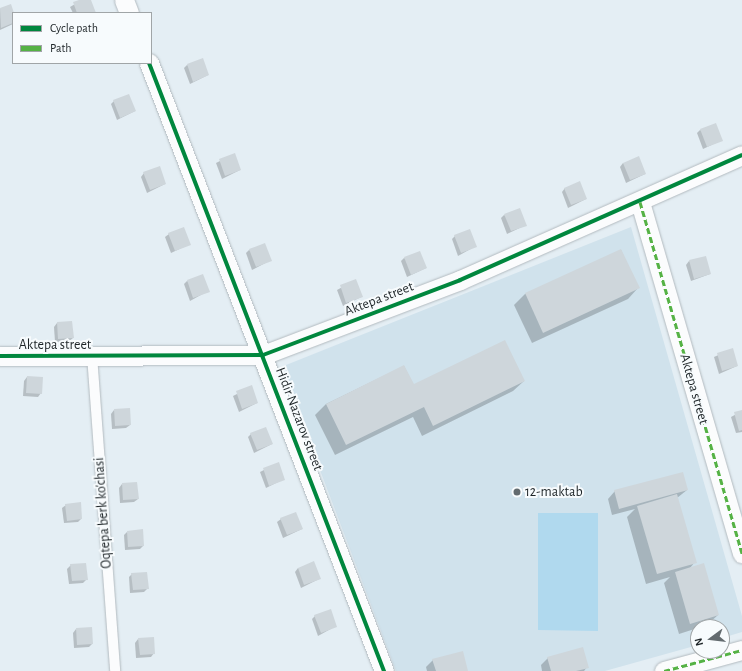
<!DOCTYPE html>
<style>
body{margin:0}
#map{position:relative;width:742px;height:671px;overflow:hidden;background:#e4eef4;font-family:"Alegreya Sans",sans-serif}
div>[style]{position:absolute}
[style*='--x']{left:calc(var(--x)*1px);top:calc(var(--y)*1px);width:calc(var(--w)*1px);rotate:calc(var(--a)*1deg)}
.built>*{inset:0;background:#d0e2ec}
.green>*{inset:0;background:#b0d9ee}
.shadow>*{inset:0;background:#0003}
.building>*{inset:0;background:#ced6db}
.roads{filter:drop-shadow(0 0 1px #b2babf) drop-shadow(0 0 1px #b2babf)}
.service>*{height:10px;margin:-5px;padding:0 5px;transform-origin:5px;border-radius:5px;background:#fbfcfd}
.minor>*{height:19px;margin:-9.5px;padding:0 9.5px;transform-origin:9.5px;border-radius:9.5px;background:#fbfcfd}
.quiet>*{height:3px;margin-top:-1.5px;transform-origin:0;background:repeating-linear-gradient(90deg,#55b245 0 6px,transparent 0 9px)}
.cycleway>*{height:4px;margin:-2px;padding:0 2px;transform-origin:2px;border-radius:2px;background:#00873e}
.dots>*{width:11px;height:11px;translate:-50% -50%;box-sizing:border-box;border:2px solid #f7fbfd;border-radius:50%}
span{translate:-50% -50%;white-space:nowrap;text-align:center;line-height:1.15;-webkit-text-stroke:4px #f7fbfd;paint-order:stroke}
.street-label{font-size:14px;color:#1d2427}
.poi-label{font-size:14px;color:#1d2427}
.left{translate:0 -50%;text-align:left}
.legend{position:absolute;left:12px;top:12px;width:140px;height:52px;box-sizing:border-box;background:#f7fbfd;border:1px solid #a0a5a7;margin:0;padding:5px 7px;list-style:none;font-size:12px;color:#1d2427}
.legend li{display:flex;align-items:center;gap:8px;height:20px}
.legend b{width:20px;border:1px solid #a0a5a7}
.north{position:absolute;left:690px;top:619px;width:40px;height:40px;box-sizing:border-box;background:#f7fbfd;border:1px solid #a0a5a7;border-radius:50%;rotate:255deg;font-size:11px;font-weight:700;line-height:16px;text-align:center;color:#1d2427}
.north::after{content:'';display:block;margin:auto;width:14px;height:18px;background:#636b6f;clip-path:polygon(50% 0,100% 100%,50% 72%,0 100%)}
</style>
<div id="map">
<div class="built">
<i style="clip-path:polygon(631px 227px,742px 616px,742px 632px,722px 638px,722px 627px,698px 627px,698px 645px,605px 671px,396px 671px,281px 367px)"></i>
</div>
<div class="green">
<i style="clip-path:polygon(538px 513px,598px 513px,598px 631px,538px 630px)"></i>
</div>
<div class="shadow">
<i style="clip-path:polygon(82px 0,90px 0,95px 13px,73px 13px,70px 7px)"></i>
<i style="clip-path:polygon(10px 5px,13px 24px,0 30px,0 9px)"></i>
<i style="clip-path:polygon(187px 65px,208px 75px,190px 84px,184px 68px)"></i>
<i style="clip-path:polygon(114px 101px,135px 111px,117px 120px,111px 104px)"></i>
<i style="clip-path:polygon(700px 130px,722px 140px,703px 149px,697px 133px)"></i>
<i style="clip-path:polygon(234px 154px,240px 170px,222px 179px,216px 163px)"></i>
<i style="clip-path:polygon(623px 163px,645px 174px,626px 183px,620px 167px)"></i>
<i style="clip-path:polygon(144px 173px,165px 184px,147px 193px,141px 177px)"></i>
<i style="clip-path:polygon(565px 188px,586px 199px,568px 208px,562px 192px)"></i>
<i style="clip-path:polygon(504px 215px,526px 225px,507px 234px,501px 218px)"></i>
<i style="clip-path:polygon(169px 234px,190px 244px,171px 253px,165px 237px)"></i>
<i style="clip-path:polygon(455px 236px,476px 246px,458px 256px,452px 239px)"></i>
<i style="clip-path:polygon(249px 250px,271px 260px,252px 270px,246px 253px)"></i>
<i style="clip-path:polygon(621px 250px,638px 288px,628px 299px,532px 343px,514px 305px,525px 294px)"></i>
<i style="clip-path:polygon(404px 258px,426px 268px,407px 277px,401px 261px)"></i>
<i style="clip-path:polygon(689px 261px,710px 274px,691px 281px,686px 265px)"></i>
<i style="clip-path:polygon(355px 280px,361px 297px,343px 306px,337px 290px)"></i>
<i style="clip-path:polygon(187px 281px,208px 291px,190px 301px,184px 284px)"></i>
<i style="clip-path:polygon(71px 322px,73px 338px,69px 341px,55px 342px,54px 327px,57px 323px)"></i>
<i style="clip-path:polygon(732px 349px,737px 366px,719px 374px,714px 357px)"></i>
<i style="clip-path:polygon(404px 366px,413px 385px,524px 381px,513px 391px,422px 436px,413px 417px,335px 455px,315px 415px,326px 404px)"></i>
<i style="clip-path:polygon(27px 377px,41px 393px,38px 397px,23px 396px,24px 381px)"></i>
<i style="clip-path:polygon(251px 387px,257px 403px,239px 412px,233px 396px)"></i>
<i style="clip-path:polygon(114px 410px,130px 425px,126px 428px,112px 429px,111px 414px)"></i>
<i style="clip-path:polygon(742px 411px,742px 432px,736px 433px,731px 417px)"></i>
<i style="clip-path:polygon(251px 434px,272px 444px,254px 453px,248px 437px)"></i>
<i style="clip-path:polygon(278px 463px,284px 479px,266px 488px,260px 472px)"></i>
<i style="clip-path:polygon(122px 484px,138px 499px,134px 502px,120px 503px,119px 488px)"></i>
<i style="clip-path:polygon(687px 490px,677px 498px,695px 562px,690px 568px,718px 615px,707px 625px,679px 634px,664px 583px,670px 577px,646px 584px,627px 517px,635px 509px,612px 515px,608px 499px,615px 491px)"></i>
<i style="clip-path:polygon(66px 505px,81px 519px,78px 522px,64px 523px,62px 508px)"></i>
<i style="clip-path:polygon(281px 519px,302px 529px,283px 538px,277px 522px)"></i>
<i style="clip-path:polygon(127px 532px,143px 546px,140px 549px,125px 550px,124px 535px)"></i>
<i style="clip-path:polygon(71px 565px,87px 579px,83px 583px,69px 584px,67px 569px)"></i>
<i style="clip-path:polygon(298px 568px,319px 579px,301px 588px,295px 572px)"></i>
<i style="clip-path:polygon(132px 574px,148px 588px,144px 592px,130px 593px,129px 577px)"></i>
<i style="clip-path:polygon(315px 616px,336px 626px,318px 636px,312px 619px)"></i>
<i style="clip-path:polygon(76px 629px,92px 644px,89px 647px,74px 648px,73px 633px)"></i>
<i style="clip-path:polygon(138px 639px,154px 653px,151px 657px,136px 658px,135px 643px)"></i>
<i style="clip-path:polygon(548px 658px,587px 667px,584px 671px,542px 671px,541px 665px)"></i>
<i style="clip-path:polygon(433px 660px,467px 671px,427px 671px,426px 667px)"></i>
</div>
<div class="building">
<i style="clip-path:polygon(79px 0,91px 0,96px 13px,77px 13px,73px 2px)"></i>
<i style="clip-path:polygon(11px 4px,14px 13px,13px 23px,1px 28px,0 8px)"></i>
<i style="clip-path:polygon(203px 58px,209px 75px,193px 82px,187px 64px)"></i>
<i style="clip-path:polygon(129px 94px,136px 111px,120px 118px,113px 100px)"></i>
<i style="clip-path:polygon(716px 123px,723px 141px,707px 147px,700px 129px)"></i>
<i style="clip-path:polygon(235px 153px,241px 170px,225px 176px,219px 159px)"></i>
<i style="clip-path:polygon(639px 156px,646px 174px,630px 180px,623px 163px)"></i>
<i style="clip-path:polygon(160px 166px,166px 184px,150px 190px,143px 172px)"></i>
<i style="clip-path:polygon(580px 181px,587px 199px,571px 205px,564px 188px)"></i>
<i style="clip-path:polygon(520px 208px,527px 226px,511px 231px,504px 214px)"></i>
<i style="clip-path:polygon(184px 227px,191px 245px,175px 251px,168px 233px)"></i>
<i style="clip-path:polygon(470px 229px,477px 247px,461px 253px,454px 235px)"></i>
<i style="clip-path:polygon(265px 243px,272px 261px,256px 267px,249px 249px)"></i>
<i style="clip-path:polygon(621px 249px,640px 288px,543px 333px,525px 293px)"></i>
<i style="clip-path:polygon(420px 251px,427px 268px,411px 275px,404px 257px)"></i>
<i style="clip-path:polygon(706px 256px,711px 274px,694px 279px,689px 260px)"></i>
<i style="clip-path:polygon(203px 274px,210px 292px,193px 298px,187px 280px)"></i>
<i style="clip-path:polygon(356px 279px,363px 297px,346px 303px,340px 285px)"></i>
<i style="clip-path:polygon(72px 321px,74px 338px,58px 339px,57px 322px)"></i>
<i style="clip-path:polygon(505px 340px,525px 381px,433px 426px,424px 407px,346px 445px,326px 404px,404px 365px,414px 384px)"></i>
<i style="clip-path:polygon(733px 348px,738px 366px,722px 371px,717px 353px)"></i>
<i style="clip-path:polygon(27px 376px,43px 377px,42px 394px,26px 393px)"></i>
<i style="clip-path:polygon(252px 385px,258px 403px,242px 409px,236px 391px)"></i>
<i style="clip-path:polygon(130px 408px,131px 425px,115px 426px,114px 409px)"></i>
<i style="clip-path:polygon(742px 410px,742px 430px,739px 431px,734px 412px)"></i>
<i style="clip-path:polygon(266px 427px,273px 444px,257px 450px,250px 433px)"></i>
<i style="clip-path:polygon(279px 462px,285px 480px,269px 486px,263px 468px)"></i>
<i style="clip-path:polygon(683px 472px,688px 490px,619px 509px,614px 490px)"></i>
<i style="clip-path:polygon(137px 482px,139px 499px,123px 500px,122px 483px)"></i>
<i style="clip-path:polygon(677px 494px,697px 563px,657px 574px,637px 506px)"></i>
<i style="clip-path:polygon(81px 502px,82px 519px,67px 521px,65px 504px)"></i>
<i style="clip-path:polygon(296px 512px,303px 529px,287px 535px,280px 518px)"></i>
<i style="clip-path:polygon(143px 529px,144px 546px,128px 547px,127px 531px)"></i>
<i style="clip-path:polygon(314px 561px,321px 579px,304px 585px,298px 568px)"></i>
<i style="clip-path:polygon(86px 563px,88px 580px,72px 581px,70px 564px)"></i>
<i style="clip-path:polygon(704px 563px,719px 615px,690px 624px,675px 572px)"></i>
<i style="clip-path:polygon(147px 572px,149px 589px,133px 590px,131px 573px)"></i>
<i style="clip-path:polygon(331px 609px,337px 627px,321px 633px,314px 615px)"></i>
<i style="clip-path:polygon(92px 627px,93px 644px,77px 645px,76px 628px)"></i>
<i style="clip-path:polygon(154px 637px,155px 654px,140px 655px,138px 638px)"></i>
<i style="clip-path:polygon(583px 647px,589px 668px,576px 671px,551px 671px,547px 657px)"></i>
<i style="clip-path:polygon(463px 651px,468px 671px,436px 671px,432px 659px)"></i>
</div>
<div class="roads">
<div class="service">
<i style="--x:92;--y:355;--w:317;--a:85.8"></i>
</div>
<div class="minor">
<i style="--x:124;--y:0;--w:14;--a:69"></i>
<i style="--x:149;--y:63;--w:652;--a:68.87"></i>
<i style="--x:640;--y:202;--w:366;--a:73.8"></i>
<i style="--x:0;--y:356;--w:263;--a:-0.2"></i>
<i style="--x:263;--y:355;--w:211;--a:-20.8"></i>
<i style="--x:460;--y:280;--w:308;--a:-23.9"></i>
<i style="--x:664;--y:671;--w:81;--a:-15.1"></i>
</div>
</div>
<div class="quiet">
<i style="--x:640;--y:202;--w:366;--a:73.8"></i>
<i style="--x:664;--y:671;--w:81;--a:-15.1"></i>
</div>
<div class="cycleway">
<i style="--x:149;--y:63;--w:652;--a:68.87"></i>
<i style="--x:0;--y:356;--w:263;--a:-0.2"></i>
<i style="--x:263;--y:355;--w:211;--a:-20.8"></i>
<i style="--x:460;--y:280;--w:308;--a:-23.9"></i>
</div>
<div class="dots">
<i style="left:517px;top:492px;background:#636b6f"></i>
</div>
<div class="street-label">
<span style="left:379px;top:299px;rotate:-21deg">Aktepa street</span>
<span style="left:55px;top:345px">Aktepa street</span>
<span style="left:694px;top:389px;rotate:74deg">Aktepa street</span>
<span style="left:299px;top:419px;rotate:69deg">Hidir Nazarov street</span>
<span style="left:103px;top:513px;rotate:-94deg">Oqtepa berk ko'chasi</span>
</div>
<div class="poi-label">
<span class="left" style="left:525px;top:492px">12-maktab</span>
</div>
<ul class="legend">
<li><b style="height:5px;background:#00873e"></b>Cycle path</li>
<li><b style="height:5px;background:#55b245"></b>Path</li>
</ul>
<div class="north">N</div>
</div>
